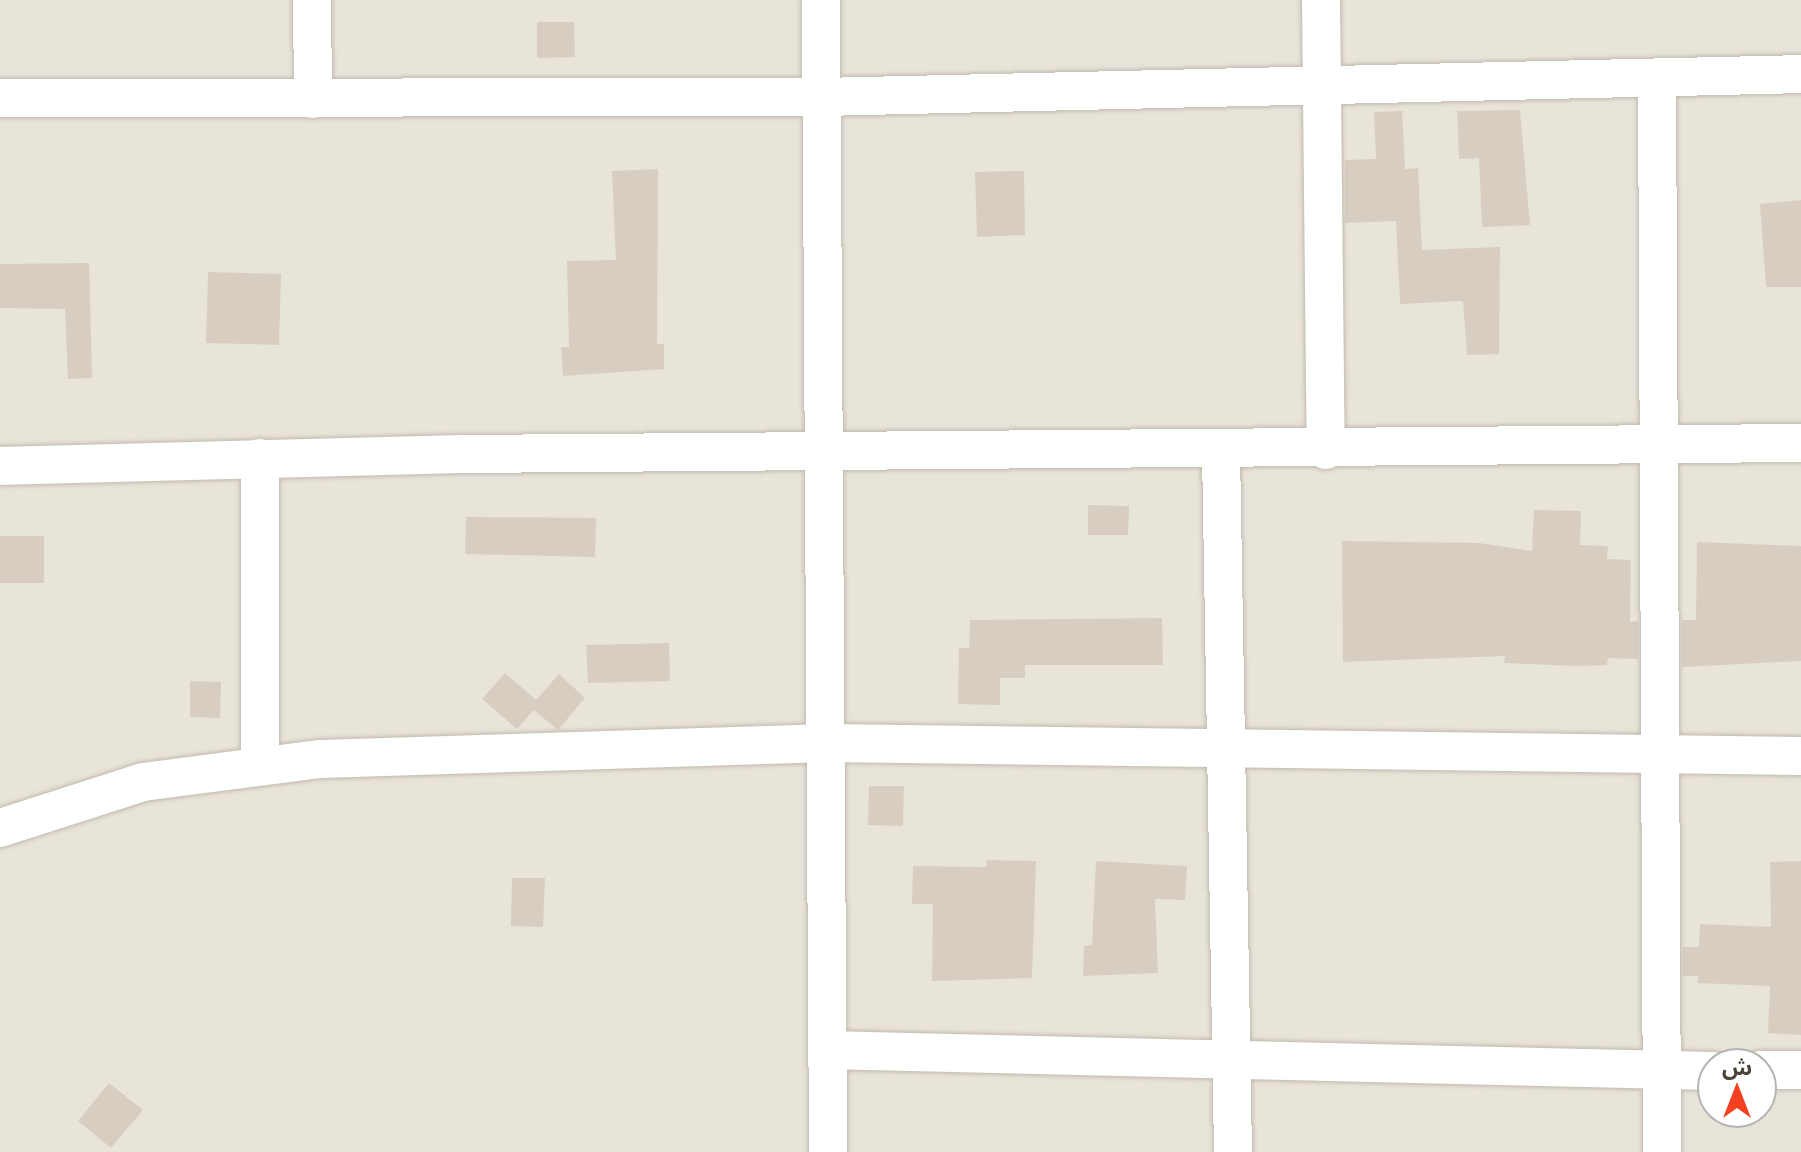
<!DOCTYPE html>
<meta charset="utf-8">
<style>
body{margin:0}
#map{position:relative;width:1801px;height:1152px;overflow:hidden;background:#f5f2eb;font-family:"Open Sans","Noto Sans Arabic",sans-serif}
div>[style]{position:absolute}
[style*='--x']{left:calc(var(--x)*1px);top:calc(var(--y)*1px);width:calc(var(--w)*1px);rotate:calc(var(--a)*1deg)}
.residential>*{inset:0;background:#e9e4d9}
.building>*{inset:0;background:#d7cec1}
.roads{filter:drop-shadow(0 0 2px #c1baae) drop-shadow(0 0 2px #c1baae)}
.street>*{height:38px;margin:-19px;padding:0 19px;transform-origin:19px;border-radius:19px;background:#fff}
span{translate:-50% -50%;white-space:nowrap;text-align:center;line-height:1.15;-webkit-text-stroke:6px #fff;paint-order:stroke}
.north{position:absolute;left:1697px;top:1048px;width:80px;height:80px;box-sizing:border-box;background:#fff;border:2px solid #b6b4b0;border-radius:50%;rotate:0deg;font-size:22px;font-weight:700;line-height:32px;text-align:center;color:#494339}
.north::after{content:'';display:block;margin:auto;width:28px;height:36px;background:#f54022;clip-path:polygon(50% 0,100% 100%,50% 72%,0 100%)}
</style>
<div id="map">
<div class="residential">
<i style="clip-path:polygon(evenodd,0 0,1801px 0,1801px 1152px,0 1152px,0 0,1713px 1064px,1761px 1064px,1761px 1112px,1713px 1112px,1713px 1064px)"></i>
</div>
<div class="building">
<i style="clip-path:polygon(537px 22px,574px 22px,575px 57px,537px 58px)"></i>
<i style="clip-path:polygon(1520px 110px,1530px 225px,1482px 227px,1479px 158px,1459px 159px,1457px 111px)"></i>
<i style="clip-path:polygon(1402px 111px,1405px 169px,1418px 168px,1422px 250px,1500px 247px,1499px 354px,1467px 355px,1463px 301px,1400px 304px,1396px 221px,1345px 223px,1345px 160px,1376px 159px,1374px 112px)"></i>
<i style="clip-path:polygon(658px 169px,657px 344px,664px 344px,664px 369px,563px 376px,561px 347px,569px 347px,567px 261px,616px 260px,612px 171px)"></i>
<i style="clip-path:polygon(1024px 171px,1025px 235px,977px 237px,975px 172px)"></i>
<i style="clip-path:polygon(1801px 200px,1801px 287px,1766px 287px,1760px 204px)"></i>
<i style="clip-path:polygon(89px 263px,92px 378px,68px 379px,65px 309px,0 308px,0 264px)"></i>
<i style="clip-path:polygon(208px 272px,281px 274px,279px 345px,206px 343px)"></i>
<i style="clip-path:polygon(1088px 505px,1129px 506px,1128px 535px,1088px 535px)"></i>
<i style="clip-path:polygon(1534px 510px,1581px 511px,1580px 545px,1608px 546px,1607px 559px,1631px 560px,1630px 622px,1638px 621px,1638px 659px,1608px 658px,1607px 665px,1575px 666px,1504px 663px,1505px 656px,1343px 662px,1342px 541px,1479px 543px,1532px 551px)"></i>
<i style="clip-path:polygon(466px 517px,596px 518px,595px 557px,465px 554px)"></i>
<i style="clip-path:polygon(0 536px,44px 536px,44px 583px,0 583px)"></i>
<i style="clip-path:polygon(1697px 542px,1801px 546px,1801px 661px,1682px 667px,1682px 620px,1696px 620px)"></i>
<i style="clip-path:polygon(1162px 618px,1163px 665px,1025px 665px,1025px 678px,1000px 678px,1000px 705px,958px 704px,959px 648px,969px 648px,970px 620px)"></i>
<i style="clip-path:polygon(669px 643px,670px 681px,588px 683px,586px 645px)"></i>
<i style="clip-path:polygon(505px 673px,536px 700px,559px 674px,585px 698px,558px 730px,534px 710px,517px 729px,482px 699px)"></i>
<i style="clip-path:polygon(190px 681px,221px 682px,220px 718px,190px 717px)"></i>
<i style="clip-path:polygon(869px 786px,904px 786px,903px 826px,868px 825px)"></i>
<i style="clip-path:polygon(986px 860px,1036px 861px,1032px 978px,932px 981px,933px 904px,912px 904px,913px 866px,987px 867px)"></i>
<i style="clip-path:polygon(1096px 861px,1187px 866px,1185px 900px,1155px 899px,1158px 973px,1083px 976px,1084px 946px,1092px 945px)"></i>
<i style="clip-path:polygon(1801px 861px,1801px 1035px,1768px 1033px,1770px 986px,1698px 983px,1698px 976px,1683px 976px,1683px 947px,1699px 947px,1700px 924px,1771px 927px,1770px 862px)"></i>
<i style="clip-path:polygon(512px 878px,545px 878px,543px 927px,511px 926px)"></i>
<i style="clip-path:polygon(109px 1083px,143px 1110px,111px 1148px,78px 1121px)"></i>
</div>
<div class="roads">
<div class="street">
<i style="--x:312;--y:0;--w:99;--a:89.4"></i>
<i style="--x:821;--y:0;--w:1152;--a:89.65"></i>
<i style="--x:1321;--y:0;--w:450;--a:89.4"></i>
<i style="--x:1657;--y:79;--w:1073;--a:89.73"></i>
<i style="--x:0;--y:98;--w:821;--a:-0.07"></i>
<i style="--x:821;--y:97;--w:980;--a:-1.34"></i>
<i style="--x:1221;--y:451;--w:701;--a:89.02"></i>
<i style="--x:260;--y:458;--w:304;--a:90"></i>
<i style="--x:0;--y:466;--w:462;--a:-1.5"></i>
<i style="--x:462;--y:454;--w:1339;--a:-0.47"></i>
<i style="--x:0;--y:828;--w:150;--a:-17.8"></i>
<i style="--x:143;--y:782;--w:179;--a:-7.4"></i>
<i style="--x:321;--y:759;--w:506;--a:-1.81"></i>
<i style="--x:827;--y:743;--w:974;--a:0.76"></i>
<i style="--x:827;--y:1050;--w:886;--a:1.36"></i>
<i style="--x:1761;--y:1070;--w:40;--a:0"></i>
</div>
</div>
<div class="north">ش</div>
</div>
